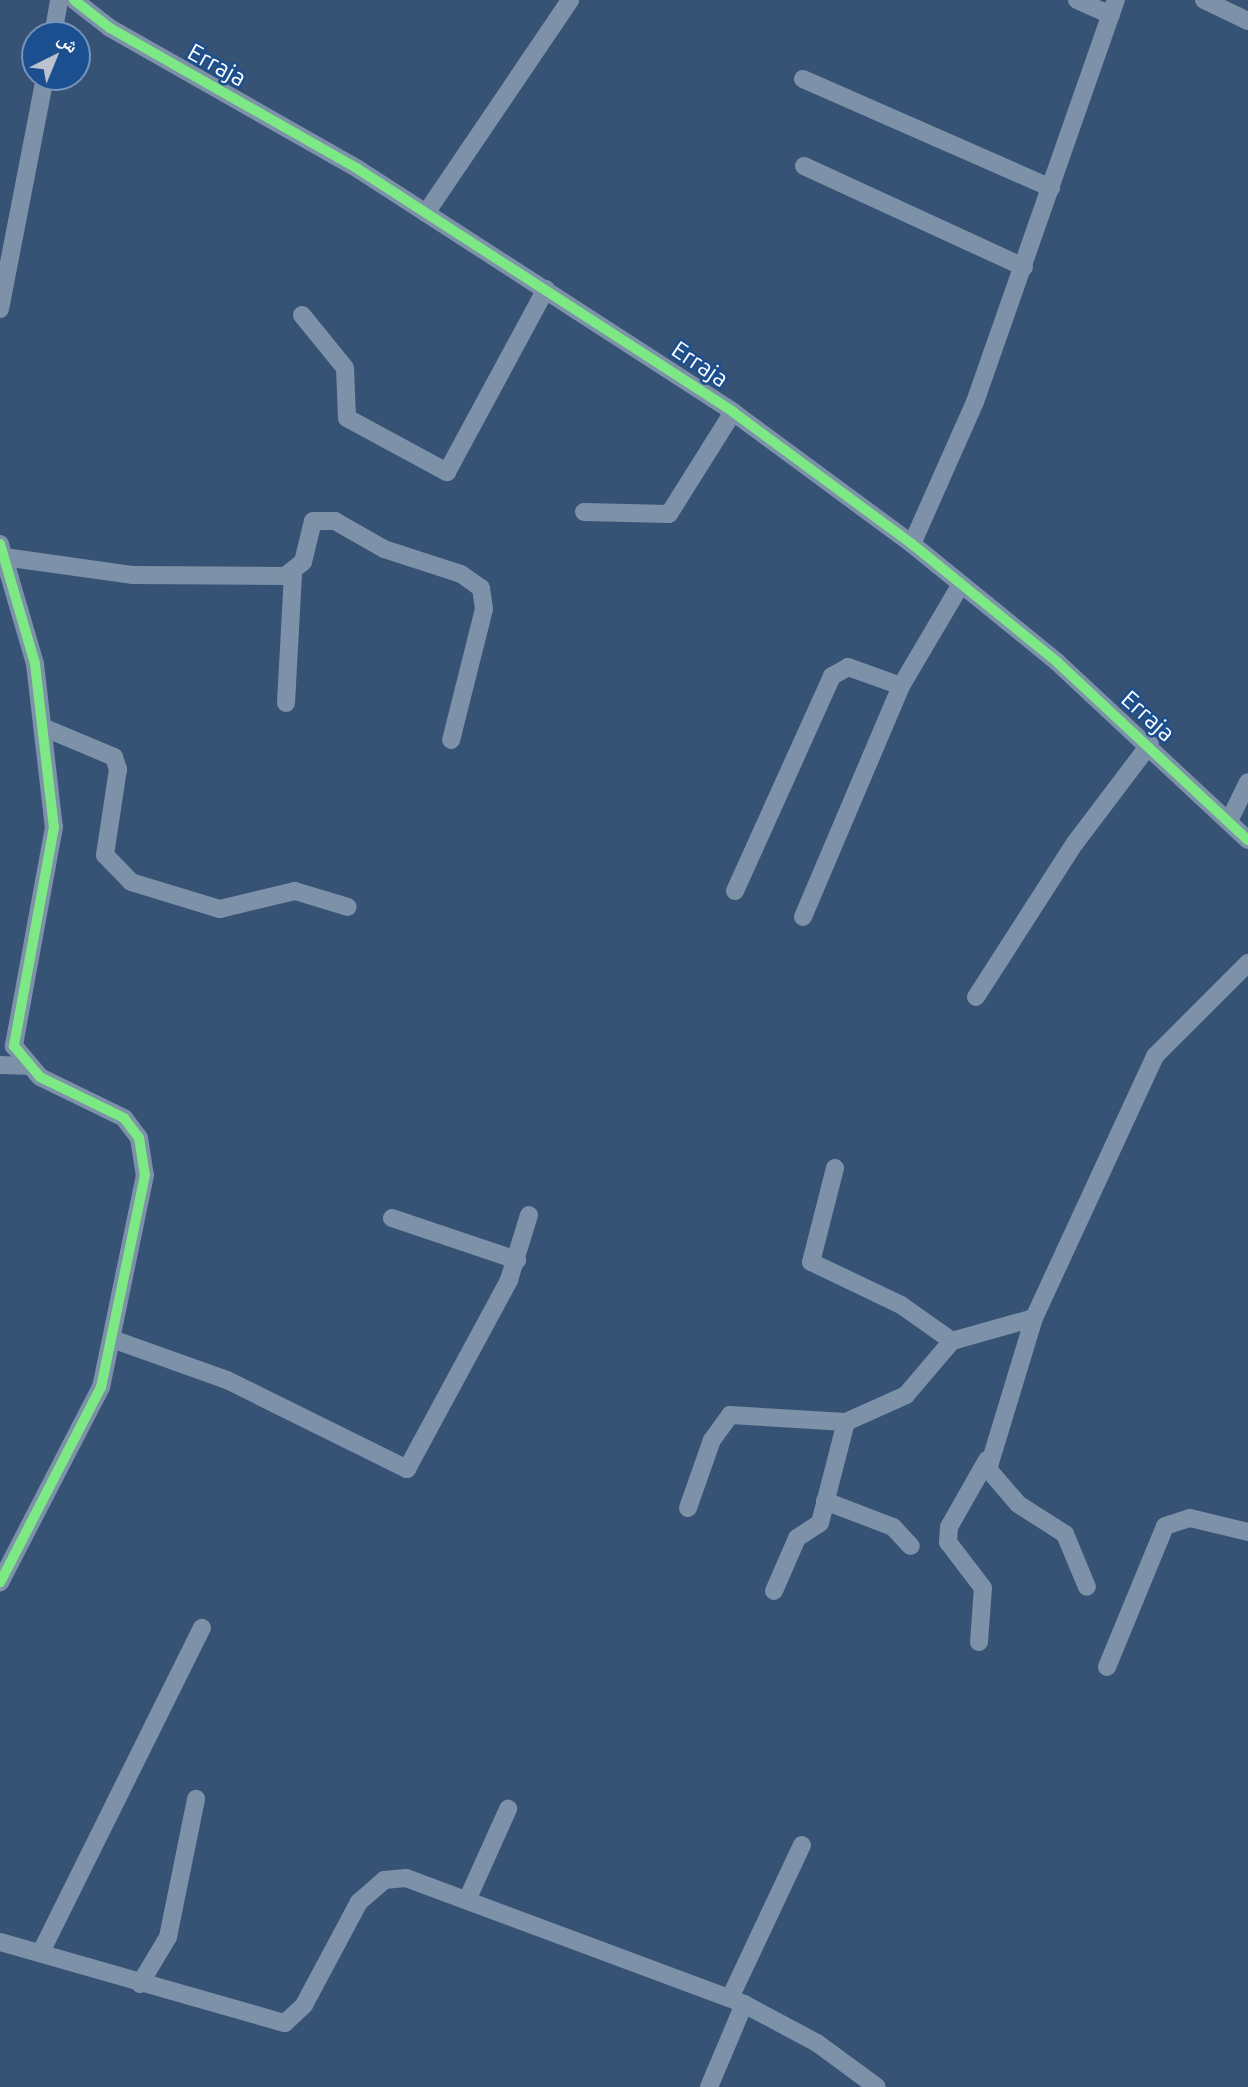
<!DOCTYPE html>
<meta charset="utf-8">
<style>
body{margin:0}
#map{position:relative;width:1248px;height:2087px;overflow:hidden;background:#365274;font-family:Ubuntu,"Noto Naskh Arabic",sans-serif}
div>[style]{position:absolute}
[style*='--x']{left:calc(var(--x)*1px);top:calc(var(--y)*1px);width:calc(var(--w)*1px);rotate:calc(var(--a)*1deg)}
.minor>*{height:18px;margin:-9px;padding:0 9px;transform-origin:9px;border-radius:9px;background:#7d92a8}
.cycleway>*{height:10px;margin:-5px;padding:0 5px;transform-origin:5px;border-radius:5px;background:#7ce984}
span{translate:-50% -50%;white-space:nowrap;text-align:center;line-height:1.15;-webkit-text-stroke:5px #1b4f8f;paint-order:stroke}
.street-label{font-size:24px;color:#fff}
.north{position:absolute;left:21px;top:21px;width:70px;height:70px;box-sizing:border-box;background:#1b4f8f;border:2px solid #7695bc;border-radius:50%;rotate:43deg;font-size:19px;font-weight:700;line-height:28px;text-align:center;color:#fff}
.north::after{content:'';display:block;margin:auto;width:24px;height:32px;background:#b9c2ce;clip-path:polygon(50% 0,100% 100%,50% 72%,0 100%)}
</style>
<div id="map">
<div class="minor">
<i style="--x:74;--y:0;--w:46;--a:37.9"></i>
<i style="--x:110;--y:28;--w:285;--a:29.6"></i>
<i style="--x:358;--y:169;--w:447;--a:32.9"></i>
<i style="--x:733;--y:412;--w:222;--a:36.4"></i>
<i style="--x:912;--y:544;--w:187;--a:39.1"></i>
<i style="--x:1057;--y:662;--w:261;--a:43"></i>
<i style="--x:1077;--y:0;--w:37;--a:24"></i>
<i style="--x:1204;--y:0;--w:49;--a:25.5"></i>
<i style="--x:53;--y:35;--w:36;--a:-80"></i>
<i style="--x:803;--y:79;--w:271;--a:23.7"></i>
<i style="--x:804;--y:166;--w:242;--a:24.7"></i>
<i style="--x:426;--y:213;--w:257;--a:-55.9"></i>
<i style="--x:0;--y:309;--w:236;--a:-79"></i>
<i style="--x:302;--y:315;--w:68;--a:50.9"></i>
<i style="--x:345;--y:368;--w:50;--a:87.7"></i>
<i style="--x:347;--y:418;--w:114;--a:28.4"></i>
<i style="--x:447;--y:472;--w:208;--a:-61.6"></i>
<i style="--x:584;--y:512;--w:85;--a:1.3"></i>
<i style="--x:669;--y:514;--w:120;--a:-57.9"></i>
<i style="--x:0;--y:544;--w:125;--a:73.7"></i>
<i style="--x:35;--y:664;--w:164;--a:83.4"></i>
<i style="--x:54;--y:827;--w:223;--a:100.4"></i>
<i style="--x:14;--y:1046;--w:40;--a:50"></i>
<i style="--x:40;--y:1077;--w:93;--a:26"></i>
<i style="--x:124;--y:1118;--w:25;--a:53"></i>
<i style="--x:139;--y:1138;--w:37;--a:81"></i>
<i style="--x:145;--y:1175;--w:217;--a:101.7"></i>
<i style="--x:101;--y:1387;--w:220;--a:117.3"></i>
<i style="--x:912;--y:544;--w:155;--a:-66.1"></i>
<i style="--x:975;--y:402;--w:426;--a:-70.7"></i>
<i style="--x:4;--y:557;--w:129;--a:8"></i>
<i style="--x:132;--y:575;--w:153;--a:0.4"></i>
<i style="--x:285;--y:576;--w:23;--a:-38"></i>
<i style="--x:303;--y:562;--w:42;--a:-76.3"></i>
<i style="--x:313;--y:521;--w:22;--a:0"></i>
<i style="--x:335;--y:521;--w:56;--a:29.7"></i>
<i style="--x:384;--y:549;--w:81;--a:18"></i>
<i style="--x:461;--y:574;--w:24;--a:35"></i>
<i style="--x:481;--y:588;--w:21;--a:82"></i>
<i style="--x:484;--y:609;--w:135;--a:104.1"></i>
<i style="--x:286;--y:703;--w:131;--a:-86.9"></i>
<i style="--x:45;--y:728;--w:75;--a:22.8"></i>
<i style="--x:114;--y:757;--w:13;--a:72"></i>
<i style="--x:118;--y:769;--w:87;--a:98.6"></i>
<i style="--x:105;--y:855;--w:37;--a:46"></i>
<i style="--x:131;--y:882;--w:93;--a:16.9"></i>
<i style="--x:220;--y:909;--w:77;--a:-13.5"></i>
<i style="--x:295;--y:891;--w:55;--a:16.8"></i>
<i style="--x:1229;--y:821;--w:43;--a:-64"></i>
<i style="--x:735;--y:891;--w:236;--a:-65.7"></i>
<i style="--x:832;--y:676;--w:18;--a:-29"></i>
<i style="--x:848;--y:667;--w:56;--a:19.7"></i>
<i style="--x:803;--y:917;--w:251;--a:-67"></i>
<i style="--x:901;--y:686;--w:118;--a:-59.5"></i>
<i style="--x:976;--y:997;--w:183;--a:-57.3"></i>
<i style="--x:1075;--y:843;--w:124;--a:-52.9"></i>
<i style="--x:0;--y:1065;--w:25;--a:2"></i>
<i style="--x:835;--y:1168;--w:97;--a:104.3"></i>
<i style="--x:811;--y:1262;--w:100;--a:25.5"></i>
<i style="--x:901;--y:1305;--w:62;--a:35.2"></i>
<i style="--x:392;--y:1218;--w:132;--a:18.6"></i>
<i style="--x:1034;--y:1318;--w:158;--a:106.9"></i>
<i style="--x:988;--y:1469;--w:46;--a:49.4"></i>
<i style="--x:1018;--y:1504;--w:56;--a:32.6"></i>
<i style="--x:1065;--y:1534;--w:57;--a:67.5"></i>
<i style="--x:112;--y:1339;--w:122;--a:19.6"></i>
<i style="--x:227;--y:1380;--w:201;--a:26.3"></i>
<i style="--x:407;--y:1469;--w:215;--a:-61.6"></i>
<i style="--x:509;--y:1280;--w:68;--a:-72.9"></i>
<i style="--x:825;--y:1501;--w:73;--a:20.9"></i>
<i style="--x:893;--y:1527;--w:26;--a:47"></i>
<i style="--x:688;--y:1508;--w:72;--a:-70.6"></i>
<i style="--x:712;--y:1440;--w:31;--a:-54"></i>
<i style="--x:730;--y:1415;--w:116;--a:3.5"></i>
<i style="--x:846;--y:1422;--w:66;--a:-24.2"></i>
<i style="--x:906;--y:1395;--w:71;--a:-49.6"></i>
<i style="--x:952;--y:1341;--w:85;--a:-15.7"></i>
<i style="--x:1034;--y:1318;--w:289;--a:-65.2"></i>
<i style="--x:1155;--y:1056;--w:132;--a:-45"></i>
<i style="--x:774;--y:1591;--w:58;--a:-66.5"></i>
<i style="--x:797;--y:1538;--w:27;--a:-33"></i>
<i style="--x:820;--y:1523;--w:104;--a:-75.6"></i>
<i style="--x:979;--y:1642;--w:54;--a:-85.8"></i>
<i style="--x:983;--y:1588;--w:58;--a:-127.3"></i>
<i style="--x:948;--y:1542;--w:15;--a:-86"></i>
<i style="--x:949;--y:1527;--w:77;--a:-60.4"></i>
<i style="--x:1107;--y:1667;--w:152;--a:-67.6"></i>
<i style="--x:1165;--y:1526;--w:26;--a:-18"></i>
<i style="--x:1190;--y:1518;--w:60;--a:13.6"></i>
<i style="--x:468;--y:1898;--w:98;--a:-65.8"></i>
<i style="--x:0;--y:1942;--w:296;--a:15.9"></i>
<i style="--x:285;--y:2023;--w:26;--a:-43"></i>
<i style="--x:304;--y:2005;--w:117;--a:-61.9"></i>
<i style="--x:359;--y:1902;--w:33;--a:-41"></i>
<i style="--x:384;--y:1880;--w:22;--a:-5"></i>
<i style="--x:406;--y:1878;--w:361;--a:20.4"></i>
<i style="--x:744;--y:2004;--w:83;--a:28.1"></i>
<i style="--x:817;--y:2043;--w:74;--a:36.3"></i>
<i style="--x:41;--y:1952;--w:362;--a:-63.6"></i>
<i style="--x:140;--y:1984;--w:55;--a:-59.2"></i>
<i style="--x:168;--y:1937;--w:141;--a:-78.5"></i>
<i style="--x:730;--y:1998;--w:169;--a:-64.8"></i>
<i style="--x:709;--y:2087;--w:90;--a:-67.1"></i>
</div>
<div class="cycleway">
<i style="--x:74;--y:0;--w:46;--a:37.9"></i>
<i style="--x:110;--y:28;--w:285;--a:29.6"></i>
<i style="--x:358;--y:169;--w:447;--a:32.9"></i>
<i style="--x:733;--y:412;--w:222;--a:36.4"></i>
<i style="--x:912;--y:544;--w:187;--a:39.1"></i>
<i style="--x:1057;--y:662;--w:261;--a:43"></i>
<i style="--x:0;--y:544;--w:125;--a:73.7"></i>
<i style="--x:35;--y:664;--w:164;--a:83.4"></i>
<i style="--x:54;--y:827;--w:223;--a:100.4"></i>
<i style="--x:14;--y:1046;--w:40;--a:50"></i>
<i style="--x:40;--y:1077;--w:93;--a:26"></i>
<i style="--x:124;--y:1118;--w:25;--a:53"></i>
<i style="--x:139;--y:1138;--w:37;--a:81"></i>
<i style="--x:145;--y:1175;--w:217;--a:101.7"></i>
<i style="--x:101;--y:1387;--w:220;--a:117.3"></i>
</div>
<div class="street-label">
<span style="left:217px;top:65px;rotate:29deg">Erraja</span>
<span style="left:700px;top:364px;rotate:34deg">Erraja</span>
<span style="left:1148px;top:716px;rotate:42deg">Erraja</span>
</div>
<div class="north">ش</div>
</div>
